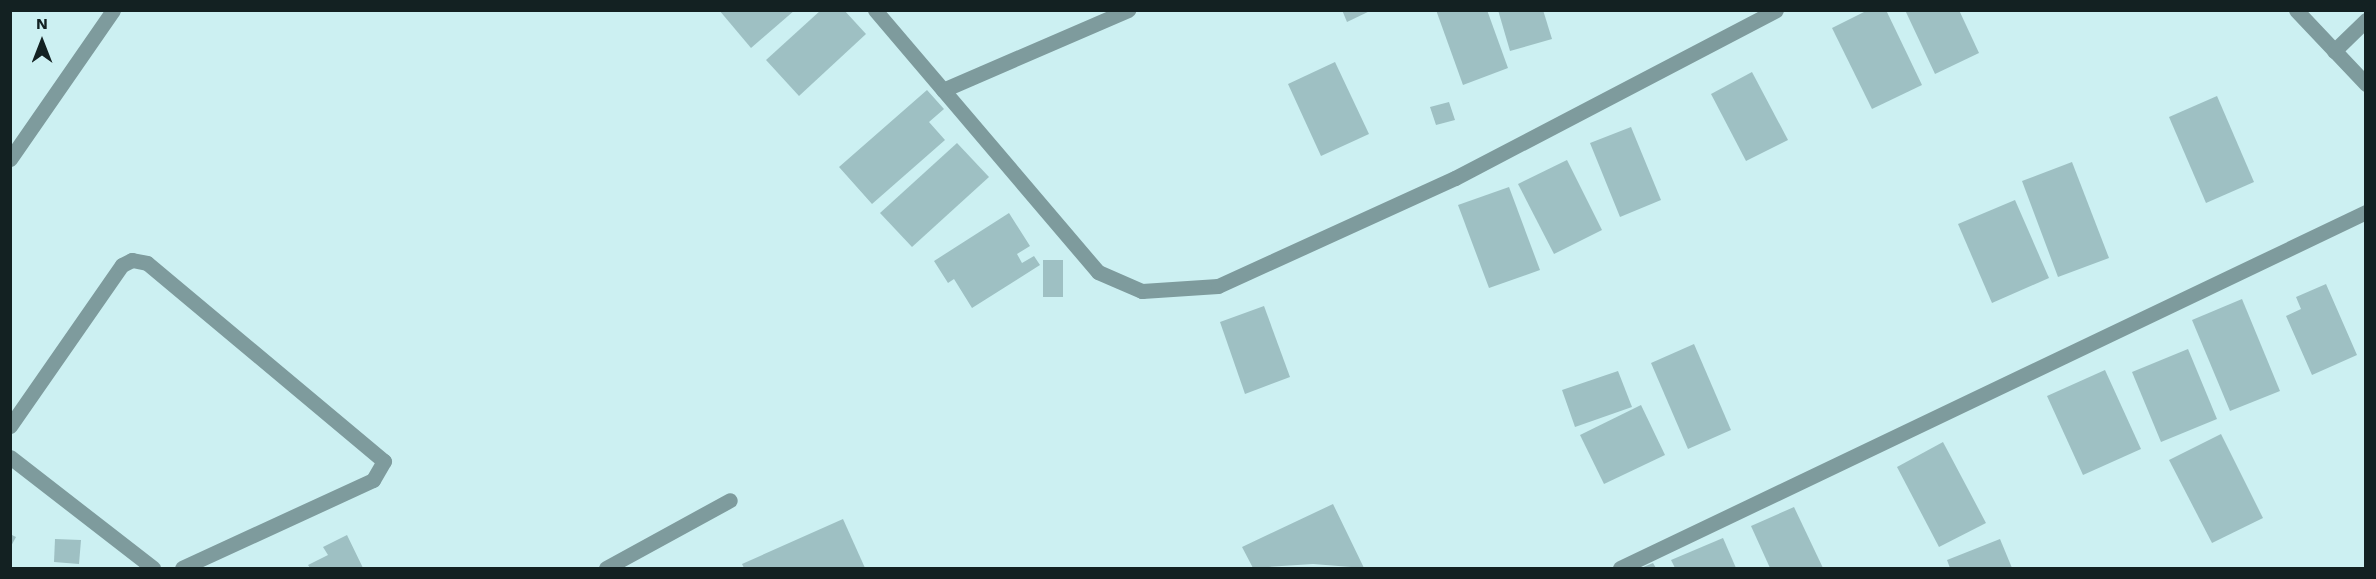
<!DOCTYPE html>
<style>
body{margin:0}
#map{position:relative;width:2376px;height:579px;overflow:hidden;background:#ccf0f2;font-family:"Work Sans",sans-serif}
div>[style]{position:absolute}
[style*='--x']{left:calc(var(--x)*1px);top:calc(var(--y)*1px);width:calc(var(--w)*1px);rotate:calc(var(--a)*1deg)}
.building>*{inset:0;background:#9ec0c3}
.street>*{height:15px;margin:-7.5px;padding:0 7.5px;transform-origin:7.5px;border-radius:7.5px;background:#7e9b9d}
span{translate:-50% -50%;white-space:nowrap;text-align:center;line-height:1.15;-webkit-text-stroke:4.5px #ccf0f2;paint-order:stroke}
.frame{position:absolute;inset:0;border:12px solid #132122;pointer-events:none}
.north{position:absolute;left:12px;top:12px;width:60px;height:60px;-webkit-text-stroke:4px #ccf0f2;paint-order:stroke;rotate:0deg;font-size:16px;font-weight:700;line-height:24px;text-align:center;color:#132122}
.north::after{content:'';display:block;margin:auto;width:21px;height:27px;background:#132122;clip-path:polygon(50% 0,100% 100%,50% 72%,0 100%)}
</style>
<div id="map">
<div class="building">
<i style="clip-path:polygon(719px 10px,795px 10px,751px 48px)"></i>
<i style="clip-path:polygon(821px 10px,844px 10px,866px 34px,799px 96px,766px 60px)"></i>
<i style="clip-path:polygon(1342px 10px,1372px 10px,1347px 22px)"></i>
<i style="clip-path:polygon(1436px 10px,1487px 10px,1508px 68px,1463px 85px)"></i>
<i style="clip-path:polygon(1498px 10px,1543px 10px,1552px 39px,1510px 51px)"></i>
<i style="clip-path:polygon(1868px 10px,1886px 10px,1922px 85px,1872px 109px,1832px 28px)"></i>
<i style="clip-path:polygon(1905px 10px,1959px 10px,1979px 53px,1935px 74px)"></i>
<i style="clip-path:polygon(1335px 62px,1369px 134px,1321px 156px,1288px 84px)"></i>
<i style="clip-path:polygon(1752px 72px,1788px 140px,1746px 161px,1711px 94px)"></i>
<i style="clip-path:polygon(927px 90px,944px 109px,929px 122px,945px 140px,872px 204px,839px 167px)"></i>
<i style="clip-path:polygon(2217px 96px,2254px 182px,2206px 203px,2169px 117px)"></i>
<i style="clip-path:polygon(1449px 102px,1455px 120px,1436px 125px,1430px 107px)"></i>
<i style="clip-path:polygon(1631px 127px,1661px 200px,1620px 217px,1590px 143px)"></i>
<i style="clip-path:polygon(957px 143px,989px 177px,912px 247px,880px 213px)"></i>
<i style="clip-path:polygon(1567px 160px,1602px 230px,1554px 254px,1518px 184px)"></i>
<i style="clip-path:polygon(2072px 162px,2109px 258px,2058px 277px,2022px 181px)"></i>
<i style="clip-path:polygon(1509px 187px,1540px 270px,1489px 288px,1458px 205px)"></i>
<i style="clip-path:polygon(2015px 200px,2049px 278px,1992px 303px,1958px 224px)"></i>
<i style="clip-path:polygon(1009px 213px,1030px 246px,1017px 254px,1022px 263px,1034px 256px,1040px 265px,972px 308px,954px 279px,948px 283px,934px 261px)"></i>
<i style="clip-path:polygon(1043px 260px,1063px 260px,1063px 297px,1043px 297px)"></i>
<i style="clip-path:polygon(2326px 284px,2357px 355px,2312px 375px,2286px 316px,2301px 309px,2296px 297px)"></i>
<i style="clip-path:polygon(2242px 299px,2280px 391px,2230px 411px,2192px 320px)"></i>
<i style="clip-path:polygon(1264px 306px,1290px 377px,1245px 394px,1220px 322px)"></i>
<i style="clip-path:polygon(1694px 344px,1731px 430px,1688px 449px,1651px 363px)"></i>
<i style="clip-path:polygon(2188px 349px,2217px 419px,2161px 442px,2132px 372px)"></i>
<i style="clip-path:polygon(2105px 370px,2141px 449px,2083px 475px,2047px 396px)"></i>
<i style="clip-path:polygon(1618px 371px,1632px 407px,1575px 427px,1562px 390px)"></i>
<i style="clip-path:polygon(1641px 405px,1665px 455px,1604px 484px,1580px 435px)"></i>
<i style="clip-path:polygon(2221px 434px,2263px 518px,2212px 543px,2169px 460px)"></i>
<i style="clip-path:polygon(1943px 442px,1986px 523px,1939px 547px,1897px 467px)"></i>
<i style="clip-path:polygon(1333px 504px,1364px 568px,1313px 564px,1253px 568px,1242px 547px)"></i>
<i style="clip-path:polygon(1794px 507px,1823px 568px,1770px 568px,1751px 526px)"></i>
<i style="clip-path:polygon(843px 519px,865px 568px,744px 568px,742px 564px)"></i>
<i style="clip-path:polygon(10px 534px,16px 537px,10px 548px)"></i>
<i style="clip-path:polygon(347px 535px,363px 568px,310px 568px,308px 565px,328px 555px,323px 547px)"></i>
<i style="clip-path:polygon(1723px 538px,1736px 568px,1675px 568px,1671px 560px)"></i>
<i style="clip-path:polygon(55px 539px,81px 540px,79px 564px,54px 562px)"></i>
<i style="clip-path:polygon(2000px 539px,2012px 568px,1950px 568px,1947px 560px)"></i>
<i style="clip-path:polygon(1653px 563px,1656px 568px,1641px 568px)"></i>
</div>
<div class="street">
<i style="--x:875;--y:10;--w:344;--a:49.6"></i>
<i style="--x:1098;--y:272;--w:48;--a:23.4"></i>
<i style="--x:1142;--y:291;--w:76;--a:-3.8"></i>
<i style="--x:1218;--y:286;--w:260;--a:-24.5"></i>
<i style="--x:1455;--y:178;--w:362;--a:-27.6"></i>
<i style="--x:2296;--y:10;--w:102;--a:46.6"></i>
<i style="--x:2334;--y:51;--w:45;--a:-44.1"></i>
<i style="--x:943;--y:90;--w:202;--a:-23.4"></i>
<i style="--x:10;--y:159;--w:181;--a:-55.3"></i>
<i style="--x:10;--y:426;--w:196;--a:-55.2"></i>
<i style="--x:122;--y:265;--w:11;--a:-27"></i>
<i style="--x:132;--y:260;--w:15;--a:11"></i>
<i style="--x:147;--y:263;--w:309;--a:39.9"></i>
<i style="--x:384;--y:461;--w:22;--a:120"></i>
<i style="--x:373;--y:480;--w:210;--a:155.3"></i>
<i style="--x:10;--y:457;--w:181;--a:37.8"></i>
<i style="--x:606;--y:568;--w:141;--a:-28.7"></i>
<i style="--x:1620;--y:568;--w:827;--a:-25.51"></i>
</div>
<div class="frame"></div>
<div class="north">N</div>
</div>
